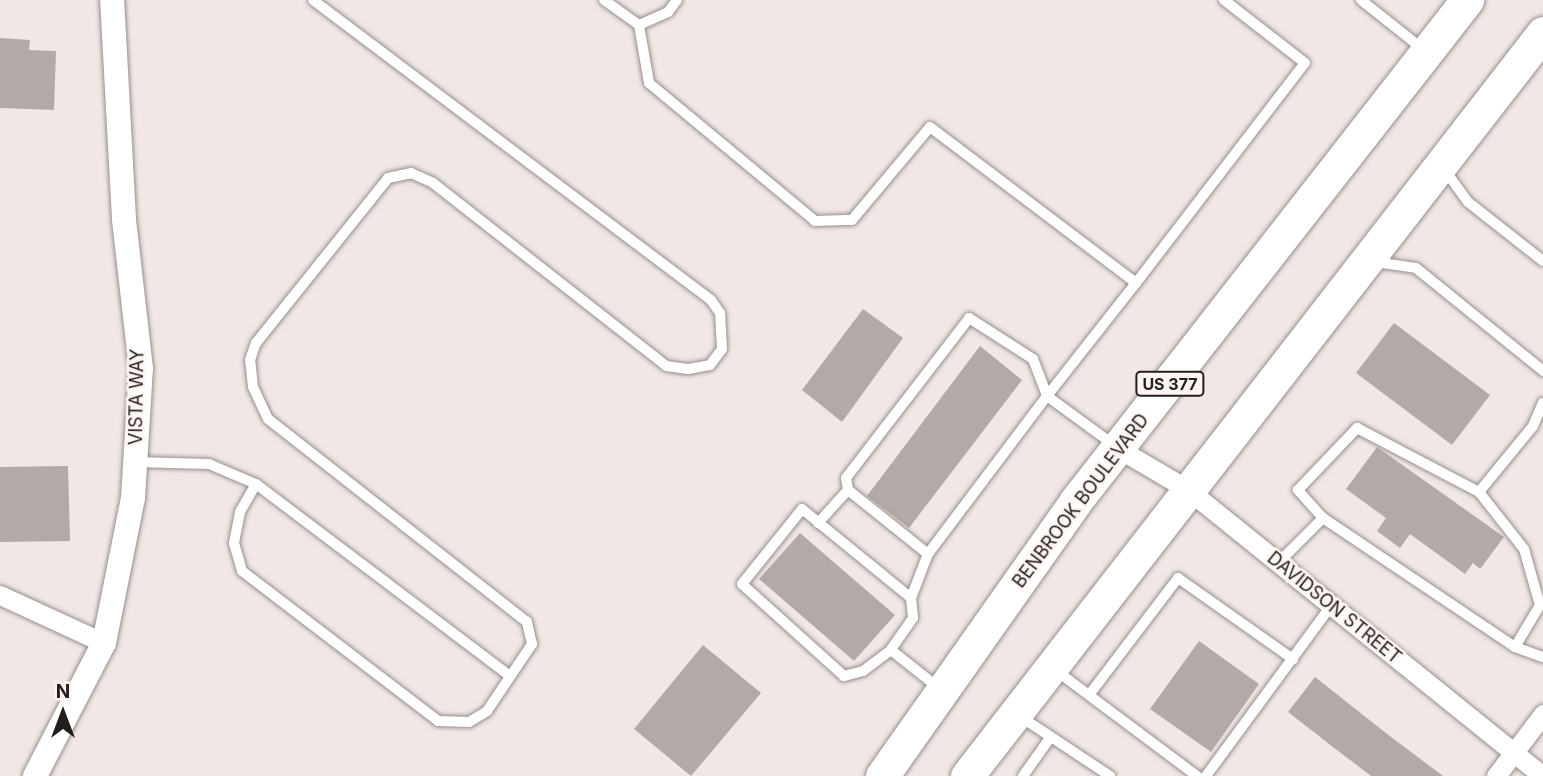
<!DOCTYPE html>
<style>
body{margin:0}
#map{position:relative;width:1543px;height:776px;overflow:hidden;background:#f1e8e5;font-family:Inter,sans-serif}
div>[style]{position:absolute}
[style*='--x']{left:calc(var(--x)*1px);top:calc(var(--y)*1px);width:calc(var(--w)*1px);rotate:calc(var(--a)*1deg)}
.building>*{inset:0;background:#b3aaa7}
.roads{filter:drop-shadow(0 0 2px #978f8c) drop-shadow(0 0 2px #978f8c)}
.service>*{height:10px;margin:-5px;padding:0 5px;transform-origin:5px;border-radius:5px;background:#fff}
.minor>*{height:19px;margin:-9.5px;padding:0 9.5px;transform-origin:9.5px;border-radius:9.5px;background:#fff}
.tertiary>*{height:24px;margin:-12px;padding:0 12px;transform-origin:12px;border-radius:12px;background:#fff}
.trunk>*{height:33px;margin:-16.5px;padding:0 16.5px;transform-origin:16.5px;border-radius:16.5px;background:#fff}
span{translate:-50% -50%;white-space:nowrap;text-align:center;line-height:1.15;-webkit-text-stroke:5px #fef5f2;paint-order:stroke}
.shield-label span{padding:2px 5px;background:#fef5f2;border:2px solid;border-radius:5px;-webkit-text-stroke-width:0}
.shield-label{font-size:16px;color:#211e1c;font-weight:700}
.street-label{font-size:18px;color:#211e1c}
.north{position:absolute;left:28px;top:678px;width:70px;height:70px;-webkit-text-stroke:5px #fef5f2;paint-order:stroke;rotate:0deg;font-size:19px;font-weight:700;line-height:28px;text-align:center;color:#211e1c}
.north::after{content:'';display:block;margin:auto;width:24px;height:32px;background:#211e1c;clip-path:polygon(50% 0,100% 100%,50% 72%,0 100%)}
</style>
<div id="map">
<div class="building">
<i style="clip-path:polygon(0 38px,30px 40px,29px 50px,56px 51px,54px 110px,0 108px)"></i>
<i style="clip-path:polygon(863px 309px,903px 338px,842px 422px,802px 390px)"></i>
<i style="clip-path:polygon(1394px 323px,1490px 395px,1452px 445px,1356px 373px)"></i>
<i style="clip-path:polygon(980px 346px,1022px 380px,909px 528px,867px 496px)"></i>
<i style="clip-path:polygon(1377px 447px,1504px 537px,1480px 569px,1473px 563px,1465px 574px,1410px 534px,1400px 548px,1377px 531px,1386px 518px,1346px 489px)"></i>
<i style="clip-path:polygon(68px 466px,70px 541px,0 542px,0 467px)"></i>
<i style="clip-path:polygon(800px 533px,895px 615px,854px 661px,759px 579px)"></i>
<i style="clip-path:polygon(1199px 641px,1259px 684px,1211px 752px,1150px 709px)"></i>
<i style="clip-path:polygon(703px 645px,761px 693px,691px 776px,634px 729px)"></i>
<i style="clip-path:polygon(1315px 677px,1391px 737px,1443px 776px,1371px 776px,1333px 747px,1288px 712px)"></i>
</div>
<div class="roads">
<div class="service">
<i style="--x:604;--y:0;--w:43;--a:35.5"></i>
<i style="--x:639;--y:25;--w:32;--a:-24"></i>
<i style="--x:668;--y:12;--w:15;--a:-53"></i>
<i style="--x:1361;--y:0;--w:80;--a:38.4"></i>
<i style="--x:639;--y:25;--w:59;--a:80.2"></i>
<i style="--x:649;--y:83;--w:216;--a:39.7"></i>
<i style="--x:815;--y:221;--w:37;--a:-2"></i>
<i style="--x:852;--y:220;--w:121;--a:-50"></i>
<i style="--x:930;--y:127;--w:258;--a:37.1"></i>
<i style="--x:1136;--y:283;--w:277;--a:-52.5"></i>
<i style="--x:1305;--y:63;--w:103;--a:-142.1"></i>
<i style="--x:1444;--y:169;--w:41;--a:54"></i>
<i style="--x:1468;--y:202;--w:95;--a:38.2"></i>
<i style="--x:1375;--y:262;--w:41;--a:8.3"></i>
<i style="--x:1416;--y:268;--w:164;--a:39"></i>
<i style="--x:1114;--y:445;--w:83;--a:-143.8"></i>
<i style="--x:1047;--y:396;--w:198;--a:127"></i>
<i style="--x:928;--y:554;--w:102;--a:-141.3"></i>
<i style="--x:848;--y:490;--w:12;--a:-99"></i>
<i style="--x:846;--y:478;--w:202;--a:-52.4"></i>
<i style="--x:969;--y:318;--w:76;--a:32.6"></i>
<i style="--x:1033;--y:359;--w:40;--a:69"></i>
<i style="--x:1047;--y:396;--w:144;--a:-51.8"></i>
<i style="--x:136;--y:462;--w:73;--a:1.6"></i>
<i style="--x:209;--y:464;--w:51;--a:23.1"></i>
<i style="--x:256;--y:484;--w:32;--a:120"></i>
<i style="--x:240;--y:512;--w:32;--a:101"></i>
<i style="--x:234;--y:543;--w:29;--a:74"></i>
<i style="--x:242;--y:571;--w:247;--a:37.4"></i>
<i style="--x:438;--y:721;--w:31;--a:2"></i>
<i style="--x:469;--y:722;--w:21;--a:-31"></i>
<i style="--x:487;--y:711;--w:81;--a:-56.1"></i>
<i style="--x:532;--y:644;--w:23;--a:-103"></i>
<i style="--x:527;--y:622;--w:329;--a:-141.9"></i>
<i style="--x:268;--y:419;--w:35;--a:-115"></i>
<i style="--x:253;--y:387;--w:27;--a:-96"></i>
<i style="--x:250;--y:360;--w:18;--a:-71"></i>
<i style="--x:256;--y:343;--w:211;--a:-51.3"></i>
<i style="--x:388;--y:178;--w:24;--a:-12"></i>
<i style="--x:411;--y:173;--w:24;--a:24"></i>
<i style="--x:433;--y:183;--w:296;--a:38.1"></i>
<i style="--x:666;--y:366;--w:22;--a:8"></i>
<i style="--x:688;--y:369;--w:22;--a:-10"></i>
<i style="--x:710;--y:365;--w:20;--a:-53"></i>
<i style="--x:722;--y:349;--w:36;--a:-93"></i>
<i style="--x:720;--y:313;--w:16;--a:-125"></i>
<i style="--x:711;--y:300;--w:498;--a:-143"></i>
<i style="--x:256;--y:484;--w:318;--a:37.1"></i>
<i style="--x:1479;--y:492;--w:85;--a:-50.7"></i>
<i style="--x:1533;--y:426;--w:25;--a:-67"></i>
<i style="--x:1323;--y:518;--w:38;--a:-132"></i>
<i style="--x:1298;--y:490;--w:86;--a:-46.4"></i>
<i style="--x:1357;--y:428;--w:138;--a:27.7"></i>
<i style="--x:1479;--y:492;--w:73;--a:51.7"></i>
<i style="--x:1524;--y:549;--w:58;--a:74.1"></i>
<i style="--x:1540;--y:605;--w:49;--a:120.8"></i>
<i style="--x:818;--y:523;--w:45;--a:-47.7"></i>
<i style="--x:1278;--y:563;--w:64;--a:-45"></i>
<i style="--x:1323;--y:518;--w:231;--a:33.9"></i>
<i style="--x:1515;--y:647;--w:30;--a:20"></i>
<i style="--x:911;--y:598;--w:20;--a:84"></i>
<i style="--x:913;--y:618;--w:39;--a:125"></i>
<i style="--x:891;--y:650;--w:35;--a:143"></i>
<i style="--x:863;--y:671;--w:20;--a:165"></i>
<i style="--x:844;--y:676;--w:137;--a:-138"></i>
<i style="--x:742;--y:584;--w:96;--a:-51.3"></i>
<i style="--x:802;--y:509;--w:141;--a:39.2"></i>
<i style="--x:911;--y:598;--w:47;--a:-68.9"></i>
<i style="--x:891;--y:650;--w:63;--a:38.5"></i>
<i style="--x:1054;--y:669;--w:179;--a:36.8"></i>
<i style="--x:1089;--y:695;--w:147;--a:-52.7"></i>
<i style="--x:1178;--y:578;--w:141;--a:35.2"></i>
<i style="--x:1021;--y:717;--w:107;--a:33.5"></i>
<i style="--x:1023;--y:776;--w:47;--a:-54.6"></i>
<i style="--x:1206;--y:776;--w:211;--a:-53.7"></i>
</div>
<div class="minor">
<i style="--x:1119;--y:449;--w:79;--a:30.5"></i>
<i style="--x:1187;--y:489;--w:457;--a:38.9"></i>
<i style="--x:0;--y:595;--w:115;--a:24.8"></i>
<i style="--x:1496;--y:776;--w:78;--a:-52.8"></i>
</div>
<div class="tertiary">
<i style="--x:35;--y:776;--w:150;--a:-62.6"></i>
<i style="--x:104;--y:643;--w:148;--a:-78.7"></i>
<i style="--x:133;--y:498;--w:129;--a:-86.5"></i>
<i style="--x:141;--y:369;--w:151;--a:-96.5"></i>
<i style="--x:124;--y:219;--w:219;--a:-93.1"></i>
</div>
<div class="trunk">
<i style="--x:882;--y:776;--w:335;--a:-54.8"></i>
<i style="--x:1075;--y:502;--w:637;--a:-52.01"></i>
<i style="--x:967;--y:776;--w:940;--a:-52.22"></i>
</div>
</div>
<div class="shield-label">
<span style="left:1170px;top:384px">US 377</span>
</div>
<div class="street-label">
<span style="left:137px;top:397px;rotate:-89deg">VISTA WAY</span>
<span style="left:1081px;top:501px;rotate:-53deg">BENBROOK BOULEVARD</span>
<span style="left:1334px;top:608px;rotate:39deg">DAVIDSON STREET</span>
</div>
<div class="north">N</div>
</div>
